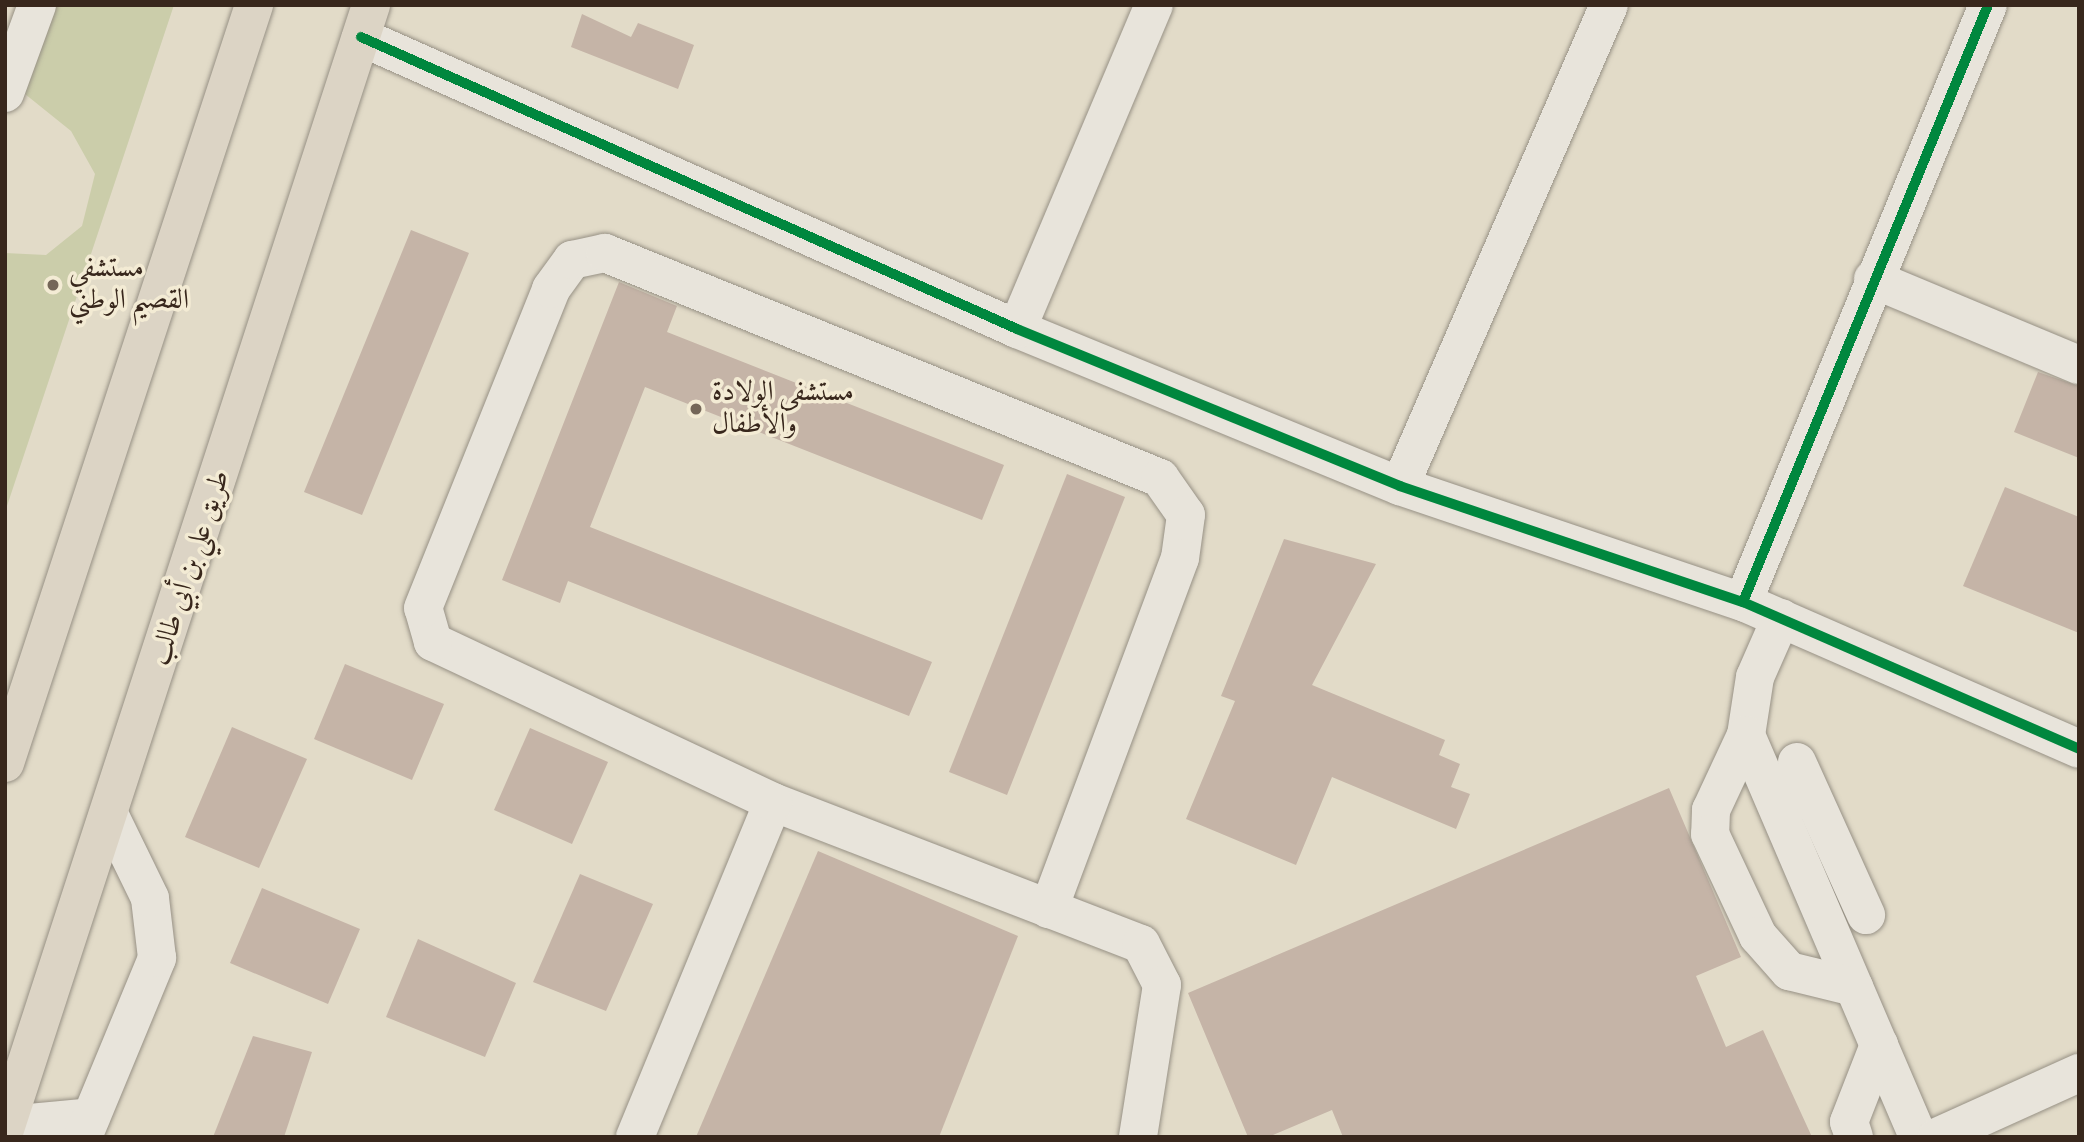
<!DOCTYPE html>
<meta charset="utf-8">
<style>
body{margin:0}
#map{position:relative;width:2084px;height:1142px;overflow:hidden;background:#e2dbc8;font-family:Vollkorn,Amiri,serif}
div>[style]{position:absolute}
[style*='--x']{left:calc(var(--x)*1px);top:calc(var(--y)*1px);width:calc(var(--w)*1px);rotate:calc(var(--a)*1deg)}
.green>*{inset:0;background:#cbcdaa}
.building>*{inset:0;background:#c5b4a7}
.roads{filter:drop-shadow(0 0 2px #979185) drop-shadow(0 0 2px #979185)}
.minor>*{height:38px;margin:-19px;padding:0 19px;transform-origin:19px;border-radius:19px;background:#e8e4db}
.major>*{height:38px;margin:-19px;padding:0 19px;transform-origin:19px;border-radius:19px;background:#dcd4c5}
.cycleway>*{height:10px;margin:-5px;padding:0 5px;transform-origin:5px;border-radius:5px;background:#00873e}
.dots>*{width:19px;height:19px;translate:-50% -50%;box-sizing:border-box;border:4px solid #f3ebd4;border-radius:50%}
span{translate:-50% -50%;white-space:nowrap;text-align:center;line-height:1.15;-webkit-text-stroke:7px #f3ebd4;paint-order:stroke}
.poi-label{font-size:28px;color:#38271c}
.left{translate:0 -50%;text-align:left}
.street-label{font-size:28px;color:#38271c}
.frame{position:absolute;inset:0;border:7px solid #38271c;pointer-events:none}
</style>
<div id="map">
<div class="green">
<i style="clip-path:polygon(54px 5px,174px 5px,5px 512px,5px 253px,46px 255px,82px 226px,95px 174px,71px 131px,25px 94px)"></i>
</div>
<div class="building">
<i style="clip-path:polygon(582px 14px,631px 37px,638px 23px,694px 45px,678px 89px,571px 47px)"></i>
<i style="clip-path:polygon(411px 230px,469px 253px,362px 515px,304px 492px)"></i>
<i style="clip-path:polygon(619px 282px,677px 306px,667px 332px,1004px 465px,982px 520px,645px 387px,590px 527px,932px 662px,909px 716px,568px 581px,560px 603px,502px 580px)"></i>
<i style="clip-path:polygon(2038px 372px,2079px 386px,2079px 458px,2014px 432px)"></i>
<i style="clip-path:polygon(1067px 474px,1125px 497px,1007px 795px,949px 772px)"></i>
<i style="clip-path:polygon(2005px 487px,2079px 517px,2079px 633px,1963px 586px)"></i>
<i style="clip-path:polygon(1284px 539px,1376px 564px,1312px 685px,1445px 740px,1439px 755px,1460px 764px,1451px 787px,1470px 794px,1456px 829px,1332px 777px,1296px 865px,1186px 819px,1235px 701px,1221px 696px)"></i>
<i style="clip-path:polygon(345px 664px,444px 704px,412px 780px,314px 739px)"></i>
<i style="clip-path:polygon(232px 727px,307px 759px,259px 868px,185px 837px)"></i>
<i style="clip-path:polygon(530px 728px,608px 762px,572px 844px,494px 810px)"></i>
<i style="clip-path:polygon(1669px 788px,1741px 957px,1696px 976px,1726px 1047px,1763px 1030px,1812px 1137px,1343px 1137px,1332px 1110px,1268px 1137px,1248px 1137px,1188px 993px)"></i>
<i style="clip-path:polygon(818px 851px,1018px 936px,939px 1137px,696px 1137px)"></i>
<i style="clip-path:polygon(580px 874px,653px 904px,606px 1011px,533px 982px)"></i>
<i style="clip-path:polygon(262px 888px,360px 929px,328px 1004px,230px 963px)"></i>
<i style="clip-path:polygon(418px 939px,516px 983px,485px 1057px,386px 1017px)"></i>
<i style="clip-path:polygon(253px 1036px,312px 1052px,284px 1137px,213px 1137px)"></i>
</div>
<div class="roads">
<div class="minor">
<i style="--x:361;--y:37;--w:718;--a:23.99"></i>
<i style="--x:1017;--y:329;--w:414;--a:22.3"></i>
<i style="--x:1400;--y:486;--w:362;--a:18.7"></i>
<i style="--x:1743;--y:602;--w:367;--a:23.6"></i>
<i style="--x:5;--y:93;--w:94;--a:-70"></i>
<i style="--x:1873;--y:279;--w:223;--a:22.7"></i>
<i style="--x:1017;--y:329;--w:352;--a:-67.1"></i>
<i style="--x:1400;--y:486;--w:524;--a:-66.51"></i>
<i style="--x:1743;--y:602;--w:645;--a:-67.69"></i>
<i style="--x:1781;--y:618;--w:64;--a:113.8"></i>
<i style="--x:1755;--y:677;--w:59;--a:98.8"></i>
<i style="--x:1746;--y:735;--w:437;--a:66.8"></i>
<i style="--x:1746;--y:735;--w:83;--a:115"></i>
<i style="--x:1711;--y:810;--w:24;--a:92"></i>
<i style="--x:1710;--y:834;--w:113;--a:64.8"></i>
<i style="--x:1758;--y:936;--w:47;--a:48.5"></i>
<i style="--x:1789;--y:971;--w:67;--a:13.8"></i>
<i style="--x:1797;--y:762;--w:168;--a:65.7"></i>
<i style="--x:773;--y:802;--w:394;--a:21.1"></i>
<i style="--x:1141;--y:944;--w:46;--a:62.9"></i>
<i style="--x:1162;--y:985;--w:154;--a:99"></i>
<i style="--x:7;--y:1125;--w:84;--a:-5.4"></i>
<i style="--x:83;--y:1137;--w:194;--a:-67.5"></i>
<i style="--x:157;--y:958;--w:60;--a:-96.7"></i>
<i style="--x:150;--y:898;--w:89;--a:-116"></i>
<i style="--x:635;--y:1137;--w:362;--a:-67.6"></i>
<i style="--x:773;--y:802;--w:376;--a:-154.8"></i>
<i style="--x:433;--y:642;--w:35;--a:-106"></i>
<i style="--x:423;--y:608;--w:344;--a:-68.1"></i>
<i style="--x:551;--y:289;--w:36;--a:-54"></i>
<i style="--x:572;--y:260;--w:34;--a:-12"></i>
<i style="--x:605;--y:253;--w:599;--a:22.07"></i>
<i style="--x:1160;--y:478;--w:45;--a:54.9"></i>
<i style="--x:1186;--y:515;--w:43;--a:97.9"></i>
<i style="--x:1180;--y:558;--w:375;--a:110.5"></i>
<i style="--x:1854;--y:1137;--w:16;--a:-108"></i>
<i style="--x:1849;--y:1122;--w:83;--a:-68.7"></i>
<i style="--x:1937;--y:1137;--w:156;--a:-24.3"></i>
</div>
<div class="major">
<i style="--x:5;--y:763;--w:798;--a:-71.81"></i>
<i style="--x:5;--y:1129;--w:1182;--a:-71.96"></i>
</div>
</div>
<div class="cycleway">
<i style="--x:361;--y:37;--w:718;--a:23.99"></i>
<i style="--x:1017;--y:329;--w:414;--a:22.3"></i>
<i style="--x:1400;--y:486;--w:362;--a:18.7"></i>
<i style="--x:1743;--y:602;--w:367;--a:23.6"></i>
<i style="--x:1743;--y:602;--w:645;--a:-67.69"></i>
</div>
<div class="dots">
<i style="left:53px;top:285px;background:#746658"></i>
<i style="left:696px;top:409px;background:#746658"></i>
</div>
<div class="poi-label">
<span class="left" style="left:69px;top:285px">مستشفي<br>القصيم الوطني</span>
<span class="left" style="left:712px;top:409px">مستشفى الولادة<br>والأطفال</span>
</div>
<div class="street-label">
<span style="left:191px;top:568px;rotate:-72deg">طريق علي بن أبي طالب</span>
</div>
<div class="frame"></div>
</div>
